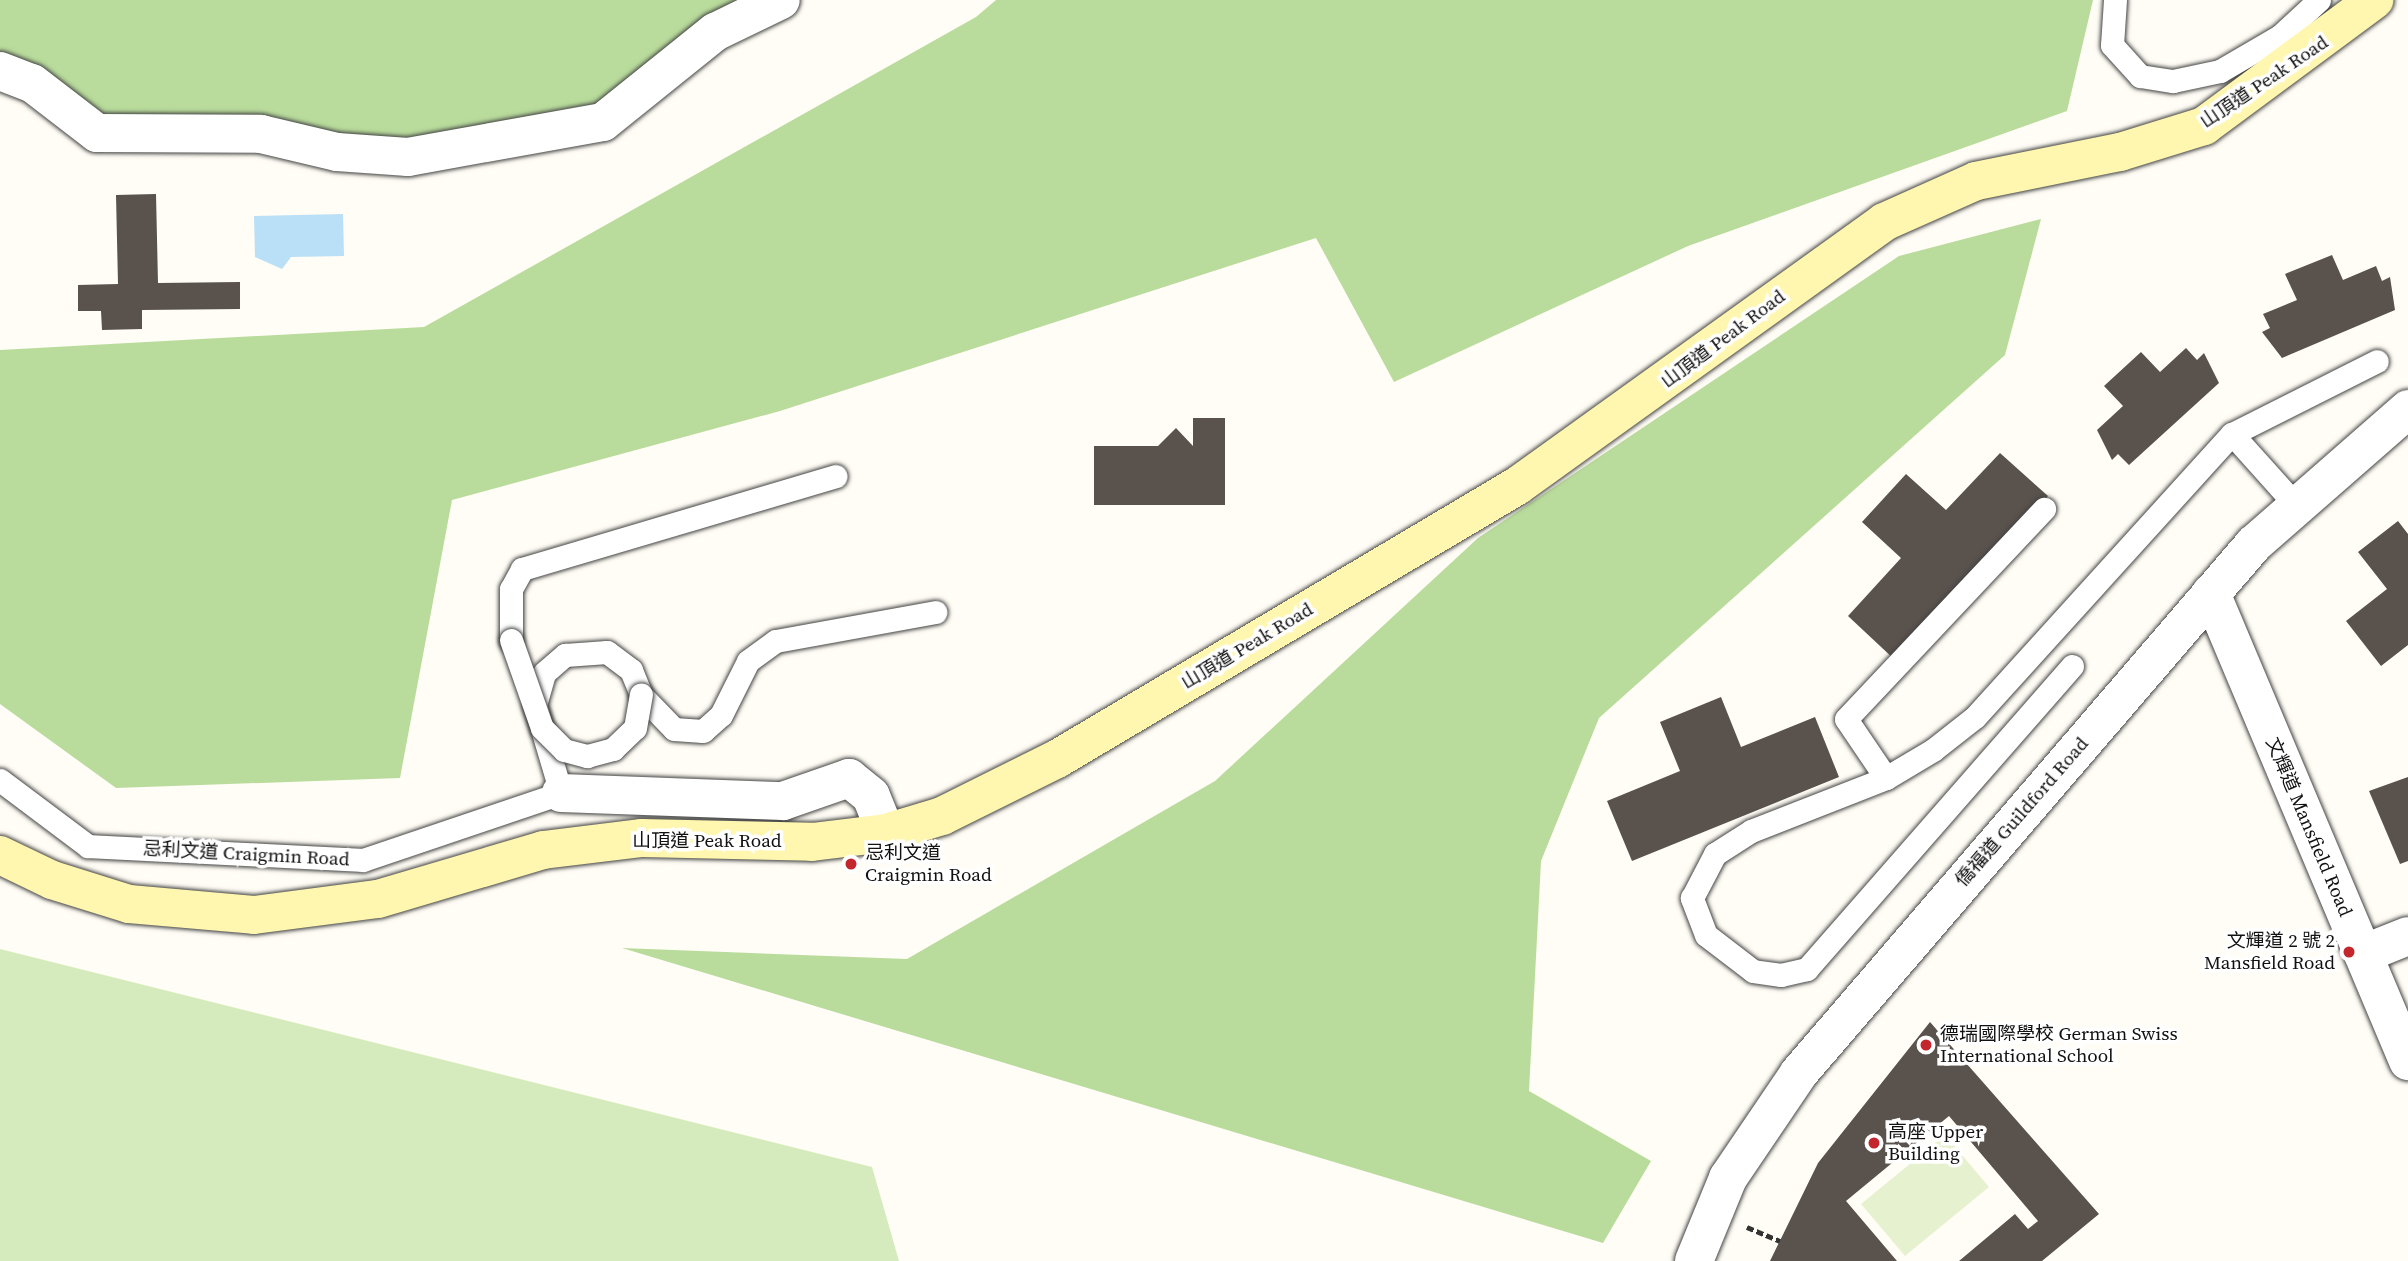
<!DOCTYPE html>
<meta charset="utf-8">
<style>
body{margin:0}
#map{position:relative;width:2408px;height:1261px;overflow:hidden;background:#fffdf5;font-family:"Source Serif 4","Noto Sans TC",serif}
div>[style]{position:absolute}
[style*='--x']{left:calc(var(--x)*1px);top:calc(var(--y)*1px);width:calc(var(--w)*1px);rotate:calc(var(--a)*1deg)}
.green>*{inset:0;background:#d5ebbd}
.forest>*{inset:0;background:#b9dc9c}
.pitch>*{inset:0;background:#e6f2cf}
.water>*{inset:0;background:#b9e0f7}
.building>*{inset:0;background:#5a524d}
.path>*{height:4.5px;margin-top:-2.25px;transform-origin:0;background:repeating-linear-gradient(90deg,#333 0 7px,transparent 0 10.5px)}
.roads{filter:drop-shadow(0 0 2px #444) drop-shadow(0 0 2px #444)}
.service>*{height:23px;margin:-11.5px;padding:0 11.5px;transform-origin:11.5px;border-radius:11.5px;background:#fff}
.minor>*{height:38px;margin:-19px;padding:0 19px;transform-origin:19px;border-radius:19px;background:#fff}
.secondary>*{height:38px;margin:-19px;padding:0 19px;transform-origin:19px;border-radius:19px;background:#fff6b0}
.bridges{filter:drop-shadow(0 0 2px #444) drop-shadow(0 0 2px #444)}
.service-bridge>*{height:23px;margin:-11.5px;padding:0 11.5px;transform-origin:11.5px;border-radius:11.5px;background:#fff}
.dots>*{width:19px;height:19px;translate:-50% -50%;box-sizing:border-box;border:4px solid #fff;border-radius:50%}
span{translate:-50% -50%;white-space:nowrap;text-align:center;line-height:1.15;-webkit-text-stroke:7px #fff;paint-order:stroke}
.street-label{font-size:19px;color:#111}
.poi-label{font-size:19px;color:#111}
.left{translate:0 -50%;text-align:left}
.right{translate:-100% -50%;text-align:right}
</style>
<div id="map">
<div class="green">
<i style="clip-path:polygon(0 949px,872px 1167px,899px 1261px,0 1261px)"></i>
</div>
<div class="forest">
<i style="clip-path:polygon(0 0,743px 0,607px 102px,429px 139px,108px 121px,0 57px)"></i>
<i style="clip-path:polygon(996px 0,2093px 0,2067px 111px,1688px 246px,1394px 382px,1316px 238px,780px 411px,452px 500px,400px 778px,116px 788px,0 704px,0 350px,424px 327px,976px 17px)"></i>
<i style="clip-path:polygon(2041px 219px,2005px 355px,1599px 718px,1541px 861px,1529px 1091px,1651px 1161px,1603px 1243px,622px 948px,907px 959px,1215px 781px,1478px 538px,1899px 256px)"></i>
</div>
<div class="pitch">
<i style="clip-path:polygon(1945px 1135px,1989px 1187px,1905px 1256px,1861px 1204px)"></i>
</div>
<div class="water">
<i style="clip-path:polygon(343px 214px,344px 256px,291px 257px,282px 269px,255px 257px,254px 216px)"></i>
</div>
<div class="building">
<i style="clip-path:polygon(156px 194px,158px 283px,240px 282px,240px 309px,142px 310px,142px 329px,102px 330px,101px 311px,78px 311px,78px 285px,118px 284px,116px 195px)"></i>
<i style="clip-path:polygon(2332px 255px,2343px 280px,2376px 266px,2382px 281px,2390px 277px,2395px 310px,2282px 358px,2262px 332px,2270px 328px,2263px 314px,2297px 300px,2285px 274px)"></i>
<i style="clip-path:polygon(2186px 348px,2197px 360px,2204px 353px,2219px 383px,2129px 465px,2118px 454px,2112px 460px,2097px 430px,2123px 406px,2104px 386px,2141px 352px,2160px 372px)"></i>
<i style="clip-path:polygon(1193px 418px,1225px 418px,1225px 505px,1094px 505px,1094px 446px,1158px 446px,1176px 428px,1193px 446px)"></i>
<i style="clip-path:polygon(2000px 453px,2048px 496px,1895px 660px,1848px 616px,1901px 558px,1862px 522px,1906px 474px,1946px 510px)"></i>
<i style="clip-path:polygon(2398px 521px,2408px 534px,2408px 645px,2381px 666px,2346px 621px,2387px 589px,2358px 552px)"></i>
<i style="clip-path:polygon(1721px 697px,1741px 747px,1815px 717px,1839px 777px,1632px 861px,1607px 801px,1680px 771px,1660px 722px)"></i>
<i style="clip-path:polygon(2408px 777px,2408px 861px,2400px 864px,2369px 791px)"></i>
<i style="clip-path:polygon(1930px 1022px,2099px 1214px,2042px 1261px,1959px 1261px,2015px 1214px,2028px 1229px,2038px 1221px,1949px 1116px,1846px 1201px,1897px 1261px,1770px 1261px,1818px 1163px)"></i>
</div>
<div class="path">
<i style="--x:1747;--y:1227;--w:36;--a:23"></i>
</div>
<div class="roads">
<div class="service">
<i style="--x:2115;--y:0;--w:45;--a:93.8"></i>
<i style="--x:2112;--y:45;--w:42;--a:47.9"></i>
<i style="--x:2140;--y:76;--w:33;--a:9"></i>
<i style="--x:2173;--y:81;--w:48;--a:-12"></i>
<i style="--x:2220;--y:71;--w:69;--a:-30.3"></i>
<i style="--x:2280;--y:36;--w:53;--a:-42.7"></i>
<i style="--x:2232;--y:434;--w:93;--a:48.1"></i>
<i style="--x:511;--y:640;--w:51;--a:-90"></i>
<i style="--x:511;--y:589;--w:23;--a:-61"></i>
<i style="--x:522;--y:569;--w:327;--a:-16.5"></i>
<i style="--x:2072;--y:666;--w:403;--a:131.2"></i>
<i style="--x:1807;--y:969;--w:27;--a:167"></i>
<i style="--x:1781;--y:975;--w:28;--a:-172"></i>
<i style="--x:1753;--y:971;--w:59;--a:-142.5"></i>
<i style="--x:1706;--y:935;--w:40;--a:-111"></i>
<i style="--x:1692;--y:898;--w:50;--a:-62.4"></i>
<i style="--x:1715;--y:854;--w:43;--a:-32.6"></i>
<i style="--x:1751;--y:831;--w:145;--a:-21.4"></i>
<i style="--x:1886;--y:778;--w:55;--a:-30.8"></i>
<i style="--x:1933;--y:750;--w:53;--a:-38.2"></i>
<i style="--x:1975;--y:717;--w:382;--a:-47.8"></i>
<i style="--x:2232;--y:434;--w:162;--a:-26.7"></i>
<i style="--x:1886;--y:778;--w:71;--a:-124.1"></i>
<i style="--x:1846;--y:719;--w:289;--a:-46.7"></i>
<i style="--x:0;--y:780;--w:110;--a:36.9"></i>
<i style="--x:88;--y:846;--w:275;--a:2.9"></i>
<i style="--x:363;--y:860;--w:209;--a:-18.7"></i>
<i style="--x:561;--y:793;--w:92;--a:-106.5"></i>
<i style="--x:535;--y:705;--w:33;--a:-74"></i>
<i style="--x:544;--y:673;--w:28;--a:-41"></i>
<i style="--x:565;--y:655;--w:42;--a:-4.1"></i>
<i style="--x:607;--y:652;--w:30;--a:37"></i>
<i style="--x:631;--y:670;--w:27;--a:68"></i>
<i style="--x:641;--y:695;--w:47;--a:45.9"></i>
<i style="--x:674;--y:729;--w:29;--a:4"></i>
<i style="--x:703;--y:731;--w:24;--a:-42"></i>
<i style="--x:721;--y:715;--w:60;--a:-63.4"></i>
<i style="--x:748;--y:661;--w:34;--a:-36"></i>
<i style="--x:776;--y:641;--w:162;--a:-10.3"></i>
</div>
<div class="minor">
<i style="--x:0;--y:71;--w:34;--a:21"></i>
<i style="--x:32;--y:83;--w:82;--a:37.6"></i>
<i style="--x:97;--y:133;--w:164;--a:0.3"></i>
<i style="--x:261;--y:134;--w:78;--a:13.3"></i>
<i style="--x:337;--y:152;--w:71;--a:4"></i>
<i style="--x:408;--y:157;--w:198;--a:-10.2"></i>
<i style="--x:603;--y:122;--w:144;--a:-38.8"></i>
<i style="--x:715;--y:32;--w:73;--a:-25.9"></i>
<i style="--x:2211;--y:593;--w:508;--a:67.17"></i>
<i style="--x:561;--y:793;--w:222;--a:2.1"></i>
<i style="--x:783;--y:801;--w:70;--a:-19.2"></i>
<i style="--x:849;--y:778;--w:28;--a:39"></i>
<i style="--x:871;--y:796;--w:40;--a:68"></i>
<i style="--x:2363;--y:954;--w:48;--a:-21.8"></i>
<i style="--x:1694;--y:1261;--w:90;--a:-67.7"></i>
<i style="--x:1728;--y:1178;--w:127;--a:-55.9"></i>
<i style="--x:1799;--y:1073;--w:698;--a:-49.3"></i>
<i style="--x:2254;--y:544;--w:205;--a:-41.2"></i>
</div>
<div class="secondary">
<i style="--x:0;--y:855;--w:58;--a:25.7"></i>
<i style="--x:52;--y:880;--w:81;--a:17.3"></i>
<i style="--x:129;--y:904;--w:125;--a:5"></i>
<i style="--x:254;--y:915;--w:125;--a:-7.4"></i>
<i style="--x:378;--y:899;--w:172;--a:-16.5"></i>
<i style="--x:543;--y:850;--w:100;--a:-6.9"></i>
<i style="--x:642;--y:838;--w:170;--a:1.3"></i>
<i style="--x:812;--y:842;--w:75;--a:-6.9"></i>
<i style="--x:886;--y:833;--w:59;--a:-16.9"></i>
<i style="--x:942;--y:816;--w:128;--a:-26.4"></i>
<i style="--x:1057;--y:759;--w:535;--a:-30.69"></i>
<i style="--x:1517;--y:486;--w:452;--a:-35.7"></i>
<i style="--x:1884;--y:222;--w:101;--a:-24"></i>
<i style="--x:1976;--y:181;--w:147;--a:-11.4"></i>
<i style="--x:2120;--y:152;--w:88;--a:-17.2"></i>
<i style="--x:2204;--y:126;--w:212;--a:-36.5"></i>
</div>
</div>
<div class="bridges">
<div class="service-bridge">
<i style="--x:511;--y:640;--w:93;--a:70.6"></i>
<i style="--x:542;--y:728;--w:31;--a:45"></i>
<i style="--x:564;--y:750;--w:24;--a:15"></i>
<i style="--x:587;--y:756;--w:27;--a:-15"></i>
<i style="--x:613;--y:749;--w:30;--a:-44"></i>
<i style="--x:635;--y:728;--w:34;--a:-80"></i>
</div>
</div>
<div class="dots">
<i style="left:851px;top:864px;background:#c4262e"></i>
<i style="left:2349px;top:952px;background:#c4262e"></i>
<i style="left:1926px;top:1045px;background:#c4262e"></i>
<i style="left:1874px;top:1143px;background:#c4262e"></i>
</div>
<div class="street-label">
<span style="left:2264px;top:82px;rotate:-34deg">山頂道 Peak Road</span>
<span style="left:1723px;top:339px;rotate:-37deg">山頂道 Peak Road</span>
<span style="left:1247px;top:646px;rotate:-31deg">山頂道 Peak Road</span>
<span style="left:2022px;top:812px;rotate:-49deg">僑福道 Guildford Road</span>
<span style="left:2309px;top:827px;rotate:67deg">文輝道 Mansfield Road</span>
<span style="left:707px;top:841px">山頂道 Peak Road</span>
<span style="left:246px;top:854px;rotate:3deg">忌利文道 Craigmin Road</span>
</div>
<div class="poi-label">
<span class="left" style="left:865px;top:864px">忌利文道<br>Craigmin Road</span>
<span class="right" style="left:2335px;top:952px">文輝道 2 號 2<br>Mansfield Road</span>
<span class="left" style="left:1940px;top:1045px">德瑞國際學校 German Swiss<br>International School</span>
<span class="left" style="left:1888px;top:1143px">高座 Upper<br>Building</span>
</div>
</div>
